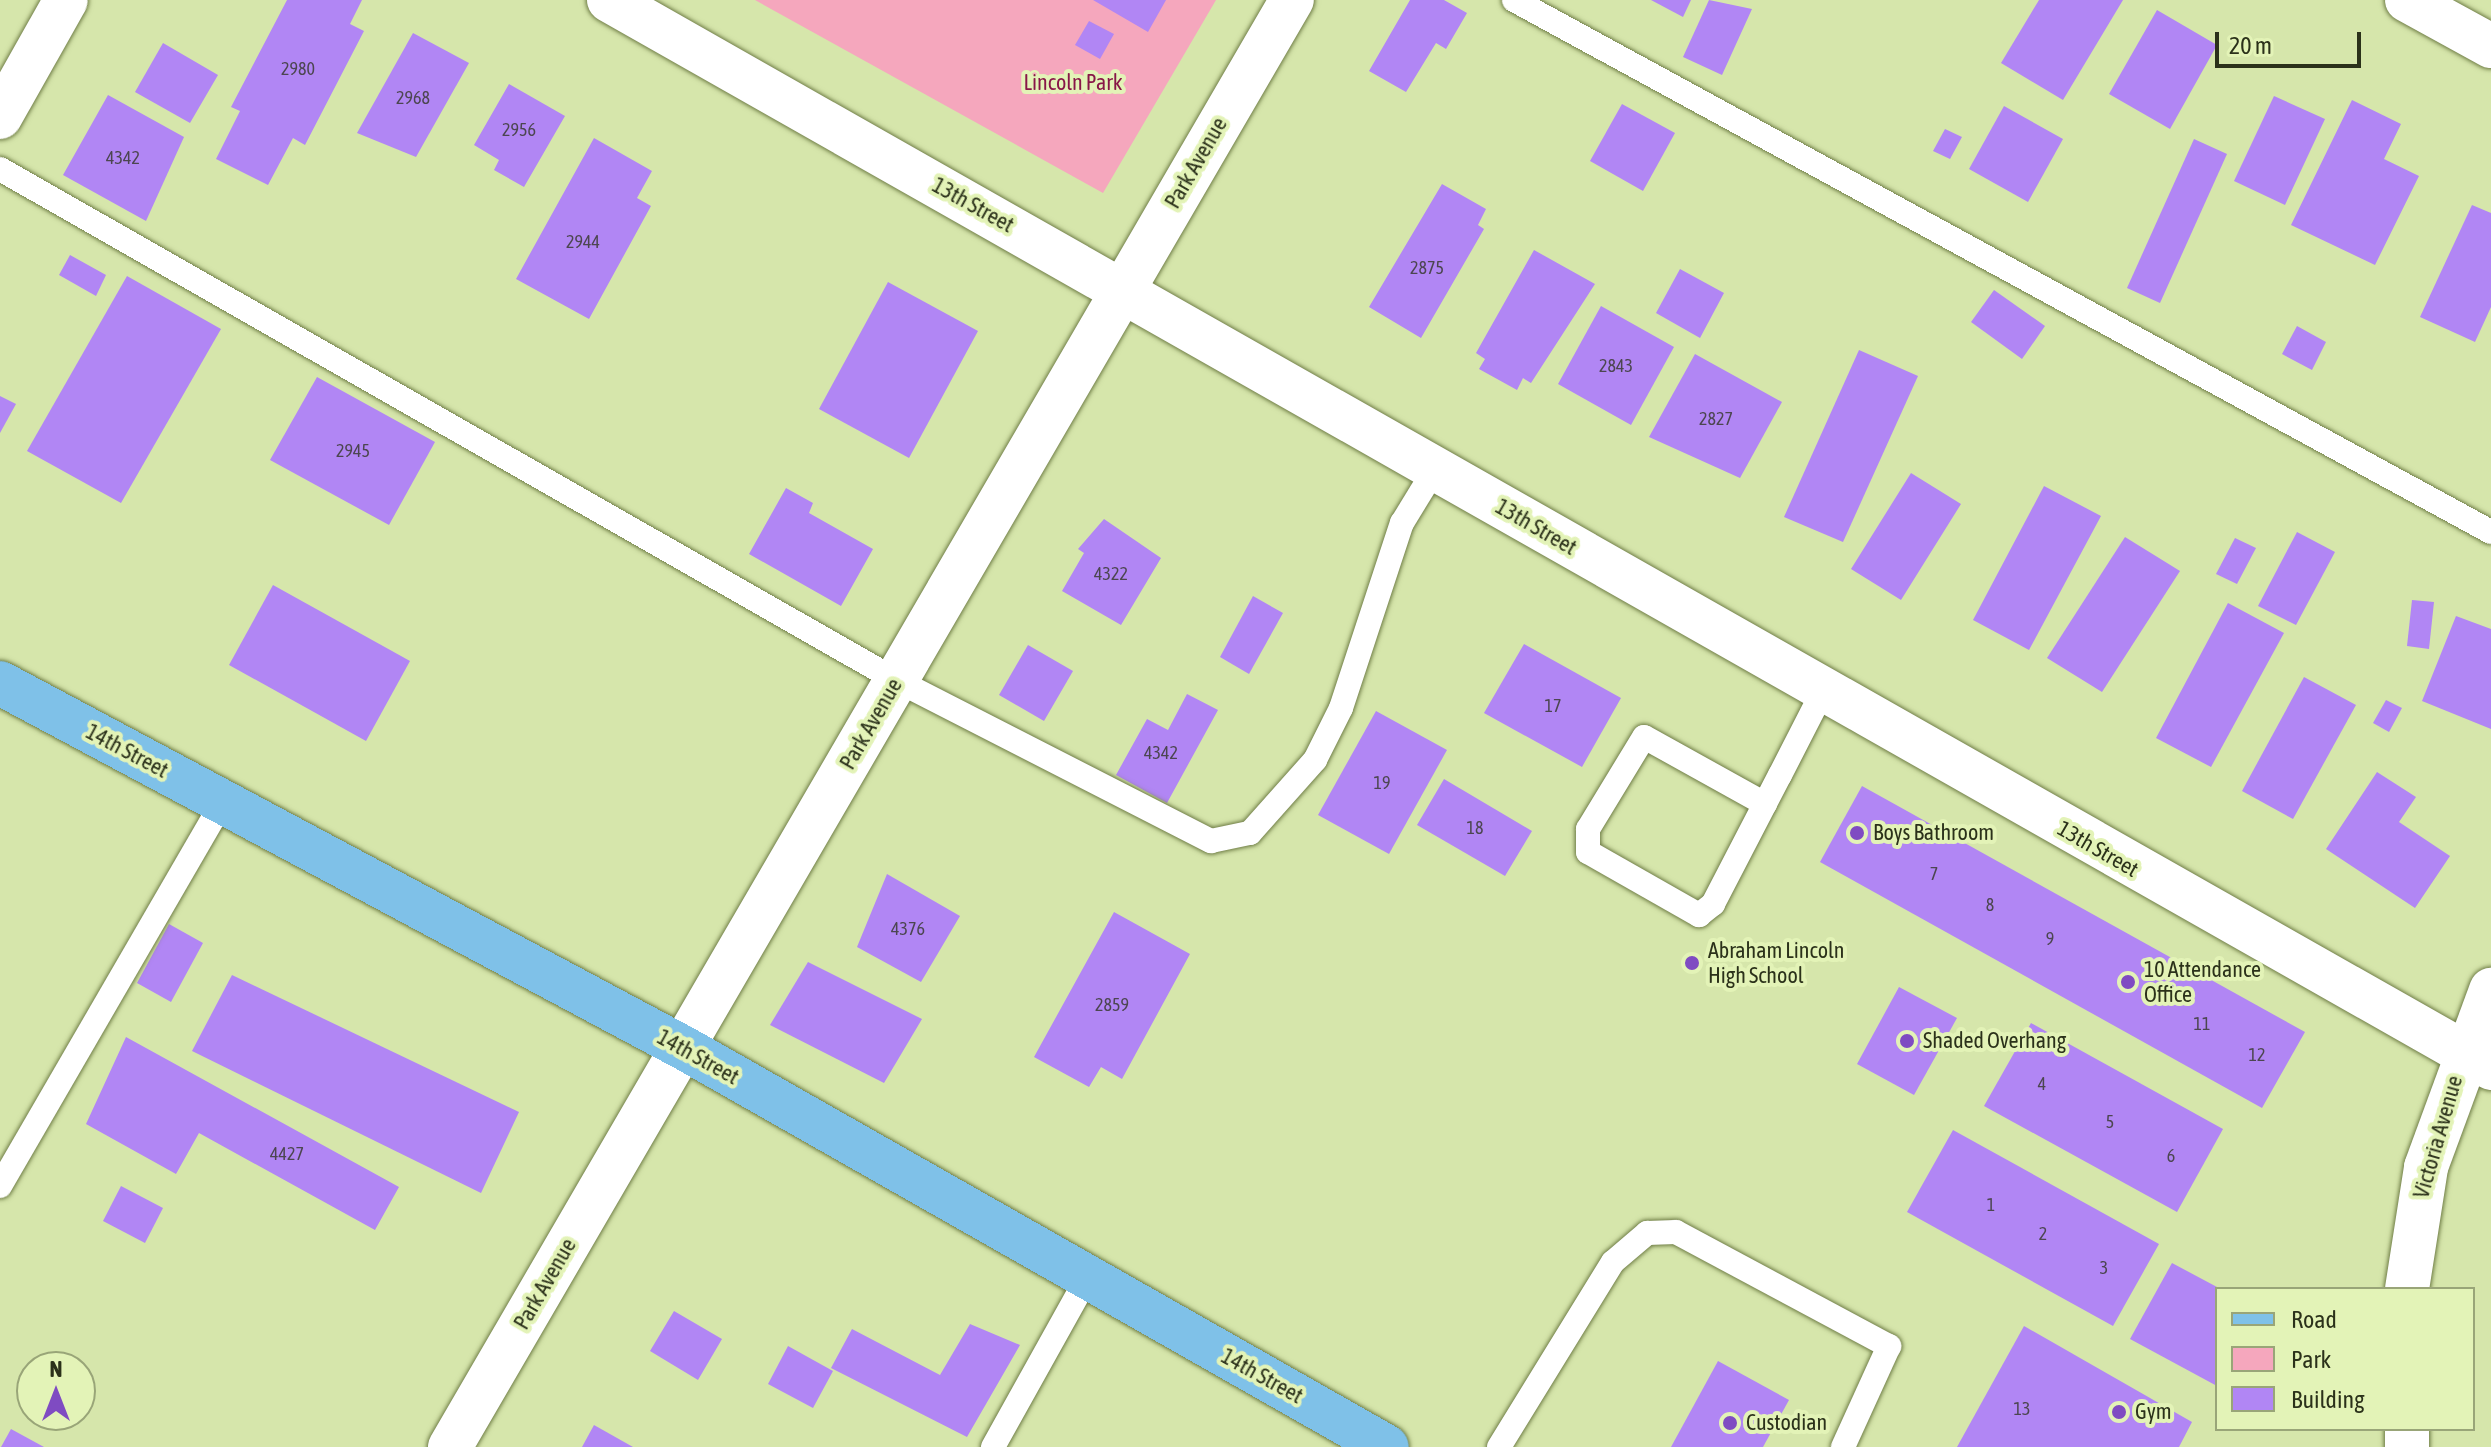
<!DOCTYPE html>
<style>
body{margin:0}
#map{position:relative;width:2491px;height:1447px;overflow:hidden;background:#d6e6ab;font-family:"Asap Condensed",sans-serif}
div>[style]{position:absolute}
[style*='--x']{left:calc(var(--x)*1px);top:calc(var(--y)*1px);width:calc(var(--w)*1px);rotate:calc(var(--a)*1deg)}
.green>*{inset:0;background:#f5a7bd}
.building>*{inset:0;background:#b186f4}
.roads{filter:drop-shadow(0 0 2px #707e47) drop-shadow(0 0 2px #707e47)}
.service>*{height:24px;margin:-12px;padding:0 12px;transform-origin:12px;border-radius:12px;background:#fff}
.minor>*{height:44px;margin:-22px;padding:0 22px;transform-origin:22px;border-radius:22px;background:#fff}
.tertiary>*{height:44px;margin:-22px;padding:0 22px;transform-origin:22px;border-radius:22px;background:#fff}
.primary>*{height:44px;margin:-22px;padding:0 22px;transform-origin:22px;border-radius:22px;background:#7fc1e8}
.dots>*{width:22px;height:22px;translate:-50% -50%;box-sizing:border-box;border:4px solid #e3f3b7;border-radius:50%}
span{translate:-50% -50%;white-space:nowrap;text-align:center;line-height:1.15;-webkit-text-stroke:8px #e3f3b7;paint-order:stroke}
.number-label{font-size:18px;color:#4c4650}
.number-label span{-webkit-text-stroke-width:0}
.park-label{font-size:22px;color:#881748}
.street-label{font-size:22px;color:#2b311a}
.poi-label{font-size:22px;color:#2b311a}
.left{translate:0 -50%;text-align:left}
.legend{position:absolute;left:2215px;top:1287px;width:260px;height:144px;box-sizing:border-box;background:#e3f3b7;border:2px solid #99a578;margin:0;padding:10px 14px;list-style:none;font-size:24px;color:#2b311a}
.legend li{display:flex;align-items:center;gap:16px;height:40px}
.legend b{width:40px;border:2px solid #99a578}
.north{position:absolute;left:16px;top:1351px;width:80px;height:80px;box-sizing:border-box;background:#e3f3b7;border:2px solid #99a578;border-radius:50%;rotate:0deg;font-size:22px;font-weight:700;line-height:32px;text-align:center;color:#2b311a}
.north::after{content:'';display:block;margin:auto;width:28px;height:36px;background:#7f4bc2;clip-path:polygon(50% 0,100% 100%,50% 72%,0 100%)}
.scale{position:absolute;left:2215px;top:32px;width:146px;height:36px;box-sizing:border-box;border:4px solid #2b311a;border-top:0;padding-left:10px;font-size:24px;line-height:28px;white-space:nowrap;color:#2b311a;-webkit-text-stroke:6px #e3f3b7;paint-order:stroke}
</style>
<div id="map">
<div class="green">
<i style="clip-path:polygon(755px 0,1216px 0,1103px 193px)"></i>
</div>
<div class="building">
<i style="clip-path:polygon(287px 0,362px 0,350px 24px,364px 31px,305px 145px,293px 138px,268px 185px,216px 159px,240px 111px,231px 107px)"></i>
<i style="clip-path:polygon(1093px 0,1166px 0,1148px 32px)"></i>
<i style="clip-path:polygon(1410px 0,1444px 0,1467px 13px,1446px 49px,1436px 43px,1406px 92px,1369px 71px)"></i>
<i style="clip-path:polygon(1651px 0,1691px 0,1683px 17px)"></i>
<i style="clip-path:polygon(1709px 0,1752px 9px,1722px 75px,1683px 57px)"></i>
<i style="clip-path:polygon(2039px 0,2123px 0,2063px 100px,2001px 63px)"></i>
<i style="clip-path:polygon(2157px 10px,2217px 45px,2170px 129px,2109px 94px)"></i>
<i style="clip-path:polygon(1089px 21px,1114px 34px,1100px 59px,1075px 45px)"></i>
<i style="clip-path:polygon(413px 33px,469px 63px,416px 157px,357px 133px)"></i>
<i style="clip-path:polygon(163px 43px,218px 75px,190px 123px,135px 92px)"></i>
<i style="clip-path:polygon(509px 84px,565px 116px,524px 187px,494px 170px,499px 160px,474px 145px)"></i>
<i style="clip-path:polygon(108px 95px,184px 137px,146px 221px,63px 175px)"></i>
<i style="clip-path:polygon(2274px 96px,2325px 119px,2285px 205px,2234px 181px)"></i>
<i style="clip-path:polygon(2352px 100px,2401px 124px,2384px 159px,2419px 176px,2375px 265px,2291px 225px)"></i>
<i style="clip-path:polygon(1622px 104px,1675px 133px,1643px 191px,1590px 161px)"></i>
<i style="clip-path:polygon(2004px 106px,2063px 139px,2028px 202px,1969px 169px)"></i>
<i style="clip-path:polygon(1945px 129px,1962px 137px,1950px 159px,1933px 151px)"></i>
<i style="clip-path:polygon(594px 138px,652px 171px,637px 198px,651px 206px,589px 319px,516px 279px)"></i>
<i style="clip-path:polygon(2194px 139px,2227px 154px,2160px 303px,2127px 288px)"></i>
<i style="clip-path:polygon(1442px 184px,1486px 209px,1478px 225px,1484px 229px,1421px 338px,1369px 307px)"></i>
<i style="clip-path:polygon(2472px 205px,2491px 213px,2491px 307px,2475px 342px,2420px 317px)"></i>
<i style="clip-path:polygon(1534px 250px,1595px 284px,1531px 383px,1523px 378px,1517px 390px,1479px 369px,1485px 359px,1476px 353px)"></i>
<i style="clip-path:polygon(70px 255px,106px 275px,96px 296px,59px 275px)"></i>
<i style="clip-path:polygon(1680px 269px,1724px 293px,1700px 338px,1656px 313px)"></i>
<i style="clip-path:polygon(127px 276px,221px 329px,121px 503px,27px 451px)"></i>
<i style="clip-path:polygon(888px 282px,978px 331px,909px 458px,819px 409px)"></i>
<i style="clip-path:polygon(1994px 290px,2045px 326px,2022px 359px,1971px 322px)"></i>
<i style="clip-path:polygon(1601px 306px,1674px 347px,1631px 425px,1558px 384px)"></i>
<i style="clip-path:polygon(2297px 326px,2326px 342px,2312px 370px,2282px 354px)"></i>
<i style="clip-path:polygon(1859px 350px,1918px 376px,1843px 542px,1784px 517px)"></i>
<i style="clip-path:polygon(1695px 354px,1782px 402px,1740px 478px,1649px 437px)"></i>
<i style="clip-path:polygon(317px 377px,435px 442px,389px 525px,270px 460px)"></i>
<i style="clip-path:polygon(0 396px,16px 404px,0 433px)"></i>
<i style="clip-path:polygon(1911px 473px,1961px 504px,1901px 600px,1851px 569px)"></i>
<i style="clip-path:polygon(2044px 486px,2101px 516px,2029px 650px,1973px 620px)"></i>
<i style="clip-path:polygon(786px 488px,813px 503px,809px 513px,873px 549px,841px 606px,749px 554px)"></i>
<i style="clip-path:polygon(1104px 519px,1161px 558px,1121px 625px,1062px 591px,1084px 553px,1078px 549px)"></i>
<i style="clip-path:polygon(2297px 532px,2335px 552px,2296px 625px,2258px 606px)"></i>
<i style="clip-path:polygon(2125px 537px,2180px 571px,2102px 692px,2047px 658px)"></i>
<i style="clip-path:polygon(2235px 538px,2256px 548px,2237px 584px,2216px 574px)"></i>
<i style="clip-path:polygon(273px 585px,410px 661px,366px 741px,229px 665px)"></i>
<i style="clip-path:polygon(1253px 596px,1283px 613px,1249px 674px,1220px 657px)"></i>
<i style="clip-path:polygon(2412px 600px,2434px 602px,2429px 649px,2407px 646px)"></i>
<i style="clip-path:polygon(2228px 603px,2284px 633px,2211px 767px,2156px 738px)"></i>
<i style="clip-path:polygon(2456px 616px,2491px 629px,2491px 729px,2422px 701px)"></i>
<i style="clip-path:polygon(1524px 644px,1621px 698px,1582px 767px,1484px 713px)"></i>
<i style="clip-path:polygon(1028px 645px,1073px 671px,1044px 721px,999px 695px)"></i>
<i style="clip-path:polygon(2304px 677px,2356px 705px,2293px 819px,2242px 791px)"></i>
<i style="clip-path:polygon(1187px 694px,1218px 710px,1167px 803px,1116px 775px,1147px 719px,1168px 730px)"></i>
<i style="clip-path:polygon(2386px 700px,2402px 708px,2389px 732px,2373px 723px)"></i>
<i style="clip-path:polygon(1376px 711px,1447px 750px,1389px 854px,1318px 815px)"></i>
<i style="clip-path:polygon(2377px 772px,2416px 797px,2399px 822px,2450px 856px,2415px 908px,2326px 849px)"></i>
<i style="clip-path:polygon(1444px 779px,1532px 831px,1505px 876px,1417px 825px)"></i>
<i style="clip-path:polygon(1862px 786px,2305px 1032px,2262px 1108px,1820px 862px)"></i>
<i style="clip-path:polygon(887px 874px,960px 916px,921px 982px,857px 947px)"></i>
<i style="clip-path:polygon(1114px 912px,1190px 954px,1122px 1079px,1101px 1067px,1089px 1087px,1034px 1057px)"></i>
<i style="clip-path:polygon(169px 924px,203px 943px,171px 1002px,137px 983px)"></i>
<i style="clip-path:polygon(808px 962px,922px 1019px,884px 1083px,770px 1025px)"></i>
<i style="clip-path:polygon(232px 975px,519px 1112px,481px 1193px,192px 1051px)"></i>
<i style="clip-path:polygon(1899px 987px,1957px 1018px,1914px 1095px,1857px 1064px)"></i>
<i style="clip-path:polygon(2031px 1023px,2223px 1129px,2177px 1212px,1984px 1106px)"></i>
<i style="clip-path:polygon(126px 1037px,399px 1187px,375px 1230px,199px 1133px,176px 1174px,86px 1124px)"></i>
<i style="clip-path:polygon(1953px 1130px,2159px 1244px,2113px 1326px,1907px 1212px)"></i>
<i style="clip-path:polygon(121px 1186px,163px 1208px,145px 1243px,103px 1221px)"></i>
<i style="clip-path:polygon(2172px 1263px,2217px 1287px,2217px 1386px,2130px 1339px)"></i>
<i style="clip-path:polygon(674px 1311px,722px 1339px,698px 1380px,650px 1351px)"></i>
<i style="clip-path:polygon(970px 1324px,1020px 1345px,967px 1437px,831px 1368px,852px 1329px,940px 1375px)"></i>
<i style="clip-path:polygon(2024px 1326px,2192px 1422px,2179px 1447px,1957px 1447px)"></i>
<i style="clip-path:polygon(788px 1346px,833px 1371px,813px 1408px,768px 1384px)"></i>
<i style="clip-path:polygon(1718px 1361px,1789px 1400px,1763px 1447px,1671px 1447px)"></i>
<i style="clip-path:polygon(594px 1425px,633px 1447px,582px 1447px)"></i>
<i style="clip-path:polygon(11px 1429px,44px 1447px,1px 1447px)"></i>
</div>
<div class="roads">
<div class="service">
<i style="--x:1514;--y:0;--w:1112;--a:28.57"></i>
<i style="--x:0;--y:169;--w:1031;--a:29.7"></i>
<i style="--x:896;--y:680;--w:354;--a:27.1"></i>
<i style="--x:1211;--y:841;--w:40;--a:-12"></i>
<i style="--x:1250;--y:833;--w:98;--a:-48.3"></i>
<i style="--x:1315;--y:760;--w:58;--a:-63.4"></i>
<i style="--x:1341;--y:708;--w:195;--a:-71.8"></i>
<i style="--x:1402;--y:523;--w:63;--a:-58.6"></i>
<i style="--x:1765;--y:804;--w:138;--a:-151"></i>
<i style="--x:1644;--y:737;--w:108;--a:121.3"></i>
<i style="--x:1588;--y:829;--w:23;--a:90"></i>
<i style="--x:1588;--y:852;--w:128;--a:29.6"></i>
<i style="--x:1699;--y:915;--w:18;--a:-38"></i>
<i style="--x:1713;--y:904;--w:145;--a:-62.6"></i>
<i style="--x:1780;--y:775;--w:94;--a:-62.9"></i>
<i style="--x:0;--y:1186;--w:444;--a:-59.9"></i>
<i style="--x:993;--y:1447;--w:193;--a:-60.9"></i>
<i style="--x:1499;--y:1447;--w:217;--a:-58.4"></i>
<i style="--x:1613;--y:1262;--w:45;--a:-40.5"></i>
<i style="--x:1647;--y:1233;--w:29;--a:-2"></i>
<i style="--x:1676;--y:1232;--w:242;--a:28.2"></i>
<i style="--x:1889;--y:1346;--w:111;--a:114.5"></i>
</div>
<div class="minor">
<i style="--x:609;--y:0;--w:2164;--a:29.57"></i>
<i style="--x:2407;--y:0;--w:96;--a:28.7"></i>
<i style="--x:0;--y:117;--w:134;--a:-60.6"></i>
</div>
<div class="tertiary">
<i style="--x:2407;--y:1289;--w:123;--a:-81.1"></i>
<i style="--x:2426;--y:1167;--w:189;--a:-69.8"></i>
<i style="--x:450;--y:1447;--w:1674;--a:-59.81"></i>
<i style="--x:2407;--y:1447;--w:18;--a:-90"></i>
</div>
<div class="primary">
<i style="--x:0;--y:683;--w:775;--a:28.09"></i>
<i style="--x:684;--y:1048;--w:808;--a:29.58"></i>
</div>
</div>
<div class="dots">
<i style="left:1857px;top:833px;background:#7f4bc2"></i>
<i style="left:1692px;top:963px;background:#7f4bc2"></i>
<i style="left:2128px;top:982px;background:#7f4bc2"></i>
<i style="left:1907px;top:1041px;background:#7f4bc2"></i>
<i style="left:2119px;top:1412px;background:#7f4bc2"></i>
<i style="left:1730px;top:1423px;background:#7f4bc2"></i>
</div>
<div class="number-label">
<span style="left:298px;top:69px">2980</span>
<span style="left:413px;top:98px">2968</span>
<span style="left:519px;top:130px">2956</span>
<span style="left:123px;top:158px">4342</span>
<span style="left:583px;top:242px">2944</span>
<span style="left:1427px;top:268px">2875</span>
<span style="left:1616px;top:366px">2843</span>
<span style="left:1716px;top:419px">2827</span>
<span style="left:353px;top:451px">2945</span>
<span style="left:1111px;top:574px">4322</span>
<span style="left:1553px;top:706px">17</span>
<span style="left:1161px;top:753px">4342</span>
<span style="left:1382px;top:783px">19</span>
<span style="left:1475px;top:828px">18</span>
<span style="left:1934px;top:874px">7</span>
<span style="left:1990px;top:905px">8</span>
<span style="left:908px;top:929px">4376</span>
<span style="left:2050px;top:939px">9</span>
<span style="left:1112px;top:1005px">2859</span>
<span style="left:2202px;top:1024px">11</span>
<span style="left:2257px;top:1055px">12</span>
<span style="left:2042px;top:1084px">4</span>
<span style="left:2110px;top:1122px">5</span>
<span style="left:287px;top:1154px">4427</span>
<span style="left:2171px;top:1156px">6</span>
<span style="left:1991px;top:1205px">1</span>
<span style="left:2043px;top:1234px">2</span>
<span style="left:2104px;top:1268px">3</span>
<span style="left:2022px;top:1409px">13</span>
</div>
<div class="park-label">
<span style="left:1073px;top:83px">Lincoln Park</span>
</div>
<div class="street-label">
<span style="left:1196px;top:163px;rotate:-60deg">Park Avenue</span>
<span style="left:973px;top:205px;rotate:29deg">13th Street</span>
<span style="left:1536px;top:527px;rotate:30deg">13th Street</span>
<span style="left:871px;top:724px;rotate:-60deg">Park Avenue</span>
<span style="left:127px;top:751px;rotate:28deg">14th Street</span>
<span style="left:2098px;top:849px;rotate:30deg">13th Street</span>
<span style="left:698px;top:1057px;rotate:29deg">14th Street</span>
<span style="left:2438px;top:1137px;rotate:-74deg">Victoria Avenue</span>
<span style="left:545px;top:1284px;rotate:-60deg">Park Avenue</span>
<span style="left:1262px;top:1376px;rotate:29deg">14th Street</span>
</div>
<div class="poi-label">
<span class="left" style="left:1873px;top:833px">Boys Bathroom</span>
<span class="left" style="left:1708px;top:963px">Abraham Lincoln<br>High School</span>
<span class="left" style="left:2144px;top:982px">10 Attendance<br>Office</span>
<span class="left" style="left:1923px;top:1041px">Shaded Overhang</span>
<span class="left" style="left:2135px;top:1412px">Gym</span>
<span class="left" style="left:1746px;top:1423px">Custodian</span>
</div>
<ul class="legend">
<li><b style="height:10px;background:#7fc1e8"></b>Road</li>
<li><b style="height:22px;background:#f5a7bd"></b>Park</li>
<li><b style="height:22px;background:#b186f4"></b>Building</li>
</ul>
<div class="north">N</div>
<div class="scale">20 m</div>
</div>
